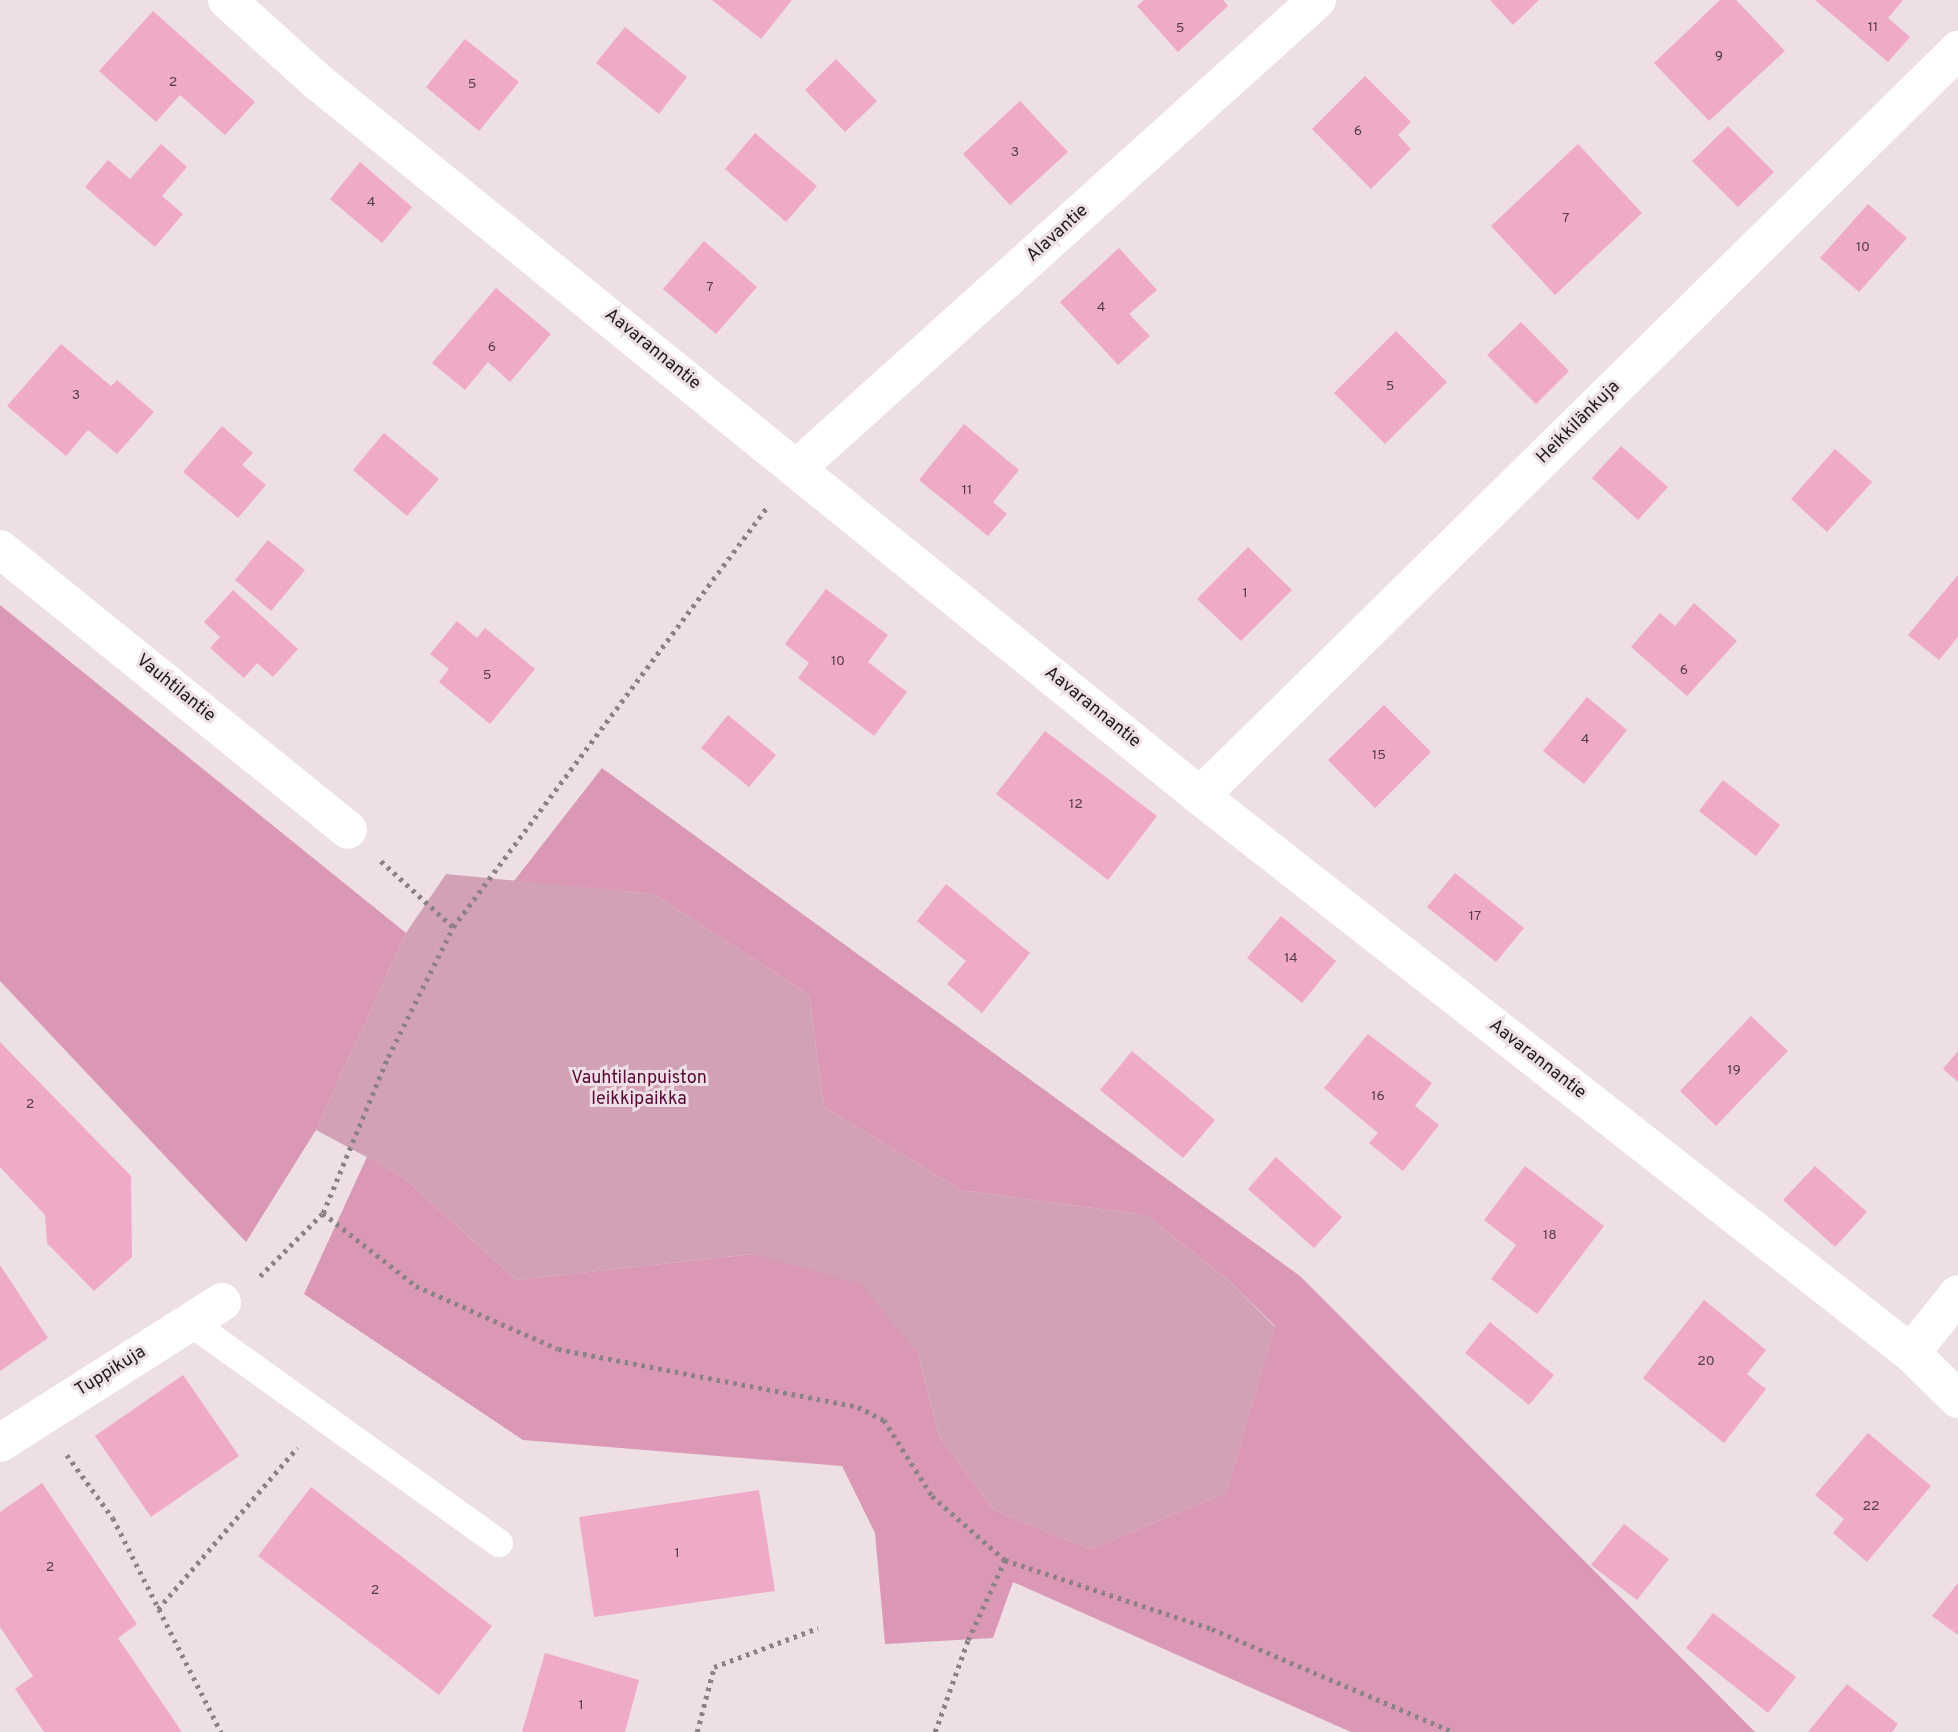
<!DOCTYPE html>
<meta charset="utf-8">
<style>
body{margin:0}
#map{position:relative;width:1958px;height:1732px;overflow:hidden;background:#eddfe4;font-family:Overpass,sans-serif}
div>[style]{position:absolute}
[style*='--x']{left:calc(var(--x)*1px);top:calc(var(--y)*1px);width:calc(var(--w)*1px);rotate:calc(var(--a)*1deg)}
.green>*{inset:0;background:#d2a1b6}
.forest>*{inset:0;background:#db98b6}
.building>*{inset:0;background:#efaac8}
.path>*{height:4.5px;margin-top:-2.25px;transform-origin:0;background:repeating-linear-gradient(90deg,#8c8286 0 3.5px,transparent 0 8.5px)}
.lane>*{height:28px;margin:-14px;padding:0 14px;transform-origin:14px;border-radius:14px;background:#fff}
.street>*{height:38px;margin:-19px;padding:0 19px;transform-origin:19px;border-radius:19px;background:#fff}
span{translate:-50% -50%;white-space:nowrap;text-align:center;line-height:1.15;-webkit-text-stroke:6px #eddfe4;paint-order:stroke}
.number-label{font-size:14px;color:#533e47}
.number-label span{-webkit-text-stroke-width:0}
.street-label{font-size:18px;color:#1f1a1c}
.park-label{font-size:18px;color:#580737}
</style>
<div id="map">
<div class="green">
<i style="clip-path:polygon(446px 874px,654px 894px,809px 995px,824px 1107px,961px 1190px,1146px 1215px,1227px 1279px,1275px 1327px,1226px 1493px,1090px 1549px,994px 1510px,939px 1436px,918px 1354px,753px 1254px,516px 1280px,402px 1176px,316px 1130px,406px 933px)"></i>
</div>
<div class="forest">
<i style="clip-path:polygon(0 605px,406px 933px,316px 1130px,246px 1242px,0 981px)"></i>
<i style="clip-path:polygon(602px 768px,1300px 1276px,1755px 1732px,1351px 1732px,1013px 1582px,993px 1638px,885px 1644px,875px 1533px,842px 1466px,523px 1440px,304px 1294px,367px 1157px,402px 1176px,516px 1280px,753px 1254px,861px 1284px,918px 1354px,939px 1436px,994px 1510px,1090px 1549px,1226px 1493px,1275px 1326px,1227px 1279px,1146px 1215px,961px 1190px,824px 1107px,809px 995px,654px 894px,514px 881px)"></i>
</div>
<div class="building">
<i style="clip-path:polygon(712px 0,792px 0,761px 39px)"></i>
<i style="clip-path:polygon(1144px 0,1223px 0,1228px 6px,1178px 52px,1137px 6px)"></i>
<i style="clip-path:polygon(1490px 0,1539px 0,1513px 25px)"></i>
<i style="clip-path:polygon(1720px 0,1736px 0,1785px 51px,1709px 121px,1654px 63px)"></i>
<i style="clip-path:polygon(1815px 0,1903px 0,1888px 18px,1910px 37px,1888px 62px)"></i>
<i style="clip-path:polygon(153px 11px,255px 102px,225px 135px,180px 95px,156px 122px,99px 71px)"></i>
<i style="clip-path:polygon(625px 27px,687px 77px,659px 114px,596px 63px)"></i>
<i style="clip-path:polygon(465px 39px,519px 82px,479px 131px,426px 87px)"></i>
<i style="clip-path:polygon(836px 59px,877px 101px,845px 132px,805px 90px)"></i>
<i style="clip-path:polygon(1365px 76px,1411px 122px,1398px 135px,1411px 149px,1371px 189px,1312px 129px)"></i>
<i style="clip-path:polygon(1020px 101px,1068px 152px,1010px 205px,963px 154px)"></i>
<i style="clip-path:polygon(1728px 126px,1774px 172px,1738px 207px,1692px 161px)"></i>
<i style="clip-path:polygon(755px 133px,817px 186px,786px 222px,725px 169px)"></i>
<i style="clip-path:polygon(161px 144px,187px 167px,162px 196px,183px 214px,155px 247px,85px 187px,108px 160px,130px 179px)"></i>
<i style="clip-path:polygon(1578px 144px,1642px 213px,1555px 295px,1491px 226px)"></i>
<i style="clip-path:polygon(360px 162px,412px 207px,382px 243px,330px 199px)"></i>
<i style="clip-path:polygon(1868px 204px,1907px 238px,1859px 292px,1820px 258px)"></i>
<i style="clip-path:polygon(704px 241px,757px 287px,716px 334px,663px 289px)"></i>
<i style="clip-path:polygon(1119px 248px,1157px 290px,1129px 314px,1150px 336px,1118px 365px,1060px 302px)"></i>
<i style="clip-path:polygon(496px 288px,551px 334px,510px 382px,488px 362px,465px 390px,432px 363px)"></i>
<i style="clip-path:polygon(1521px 322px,1569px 371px,1536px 404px,1487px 355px)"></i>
<i style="clip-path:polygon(1396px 331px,1447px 382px,1385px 444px,1334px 393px)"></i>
<i style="clip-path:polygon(61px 344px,111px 386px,117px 380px,154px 412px,117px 454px,88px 430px,66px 456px,7px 406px)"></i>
<i style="clip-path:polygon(964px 424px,1019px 470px,993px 502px,1007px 514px,988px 536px,919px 480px)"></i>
<i style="clip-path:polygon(222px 426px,253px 453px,242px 465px,266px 485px,238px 518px,183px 472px)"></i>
<i style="clip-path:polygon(384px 433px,439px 479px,407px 516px,353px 470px)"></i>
<i style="clip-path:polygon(1621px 446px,1668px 487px,1638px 520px,1592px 478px)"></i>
<i style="clip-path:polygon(1835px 449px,1872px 482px,1827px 532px,1791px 499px)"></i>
<i style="clip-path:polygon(268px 540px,305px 570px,271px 611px,235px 580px)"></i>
<i style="clip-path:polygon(1248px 547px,1292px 590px,1241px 641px,1197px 599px)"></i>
<i style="clip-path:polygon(1958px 575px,1958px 637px,1939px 660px,1908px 635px)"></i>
<i style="clip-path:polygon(826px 589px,888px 635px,868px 662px,907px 692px,874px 736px,798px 678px,809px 663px,785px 644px)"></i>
<i style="clip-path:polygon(233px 590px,298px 649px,273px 677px,257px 663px,244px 678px,210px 648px,220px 637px,204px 622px)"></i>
<i style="clip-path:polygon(1694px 603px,1737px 641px,1687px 696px,1631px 647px,1660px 613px,1675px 626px)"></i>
<i style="clip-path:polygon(457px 621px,477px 638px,485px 628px,535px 669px,490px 724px,439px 682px,449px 669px,430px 654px)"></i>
<i style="clip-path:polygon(1587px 697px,1627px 730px,1584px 784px,1543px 751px)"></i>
<i style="clip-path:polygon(1384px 705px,1431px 752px,1375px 808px,1328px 760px)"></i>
<i style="clip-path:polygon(728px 715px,776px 755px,749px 787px,701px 748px)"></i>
<i style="clip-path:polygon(1045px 731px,1157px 816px,1108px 880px,996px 794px)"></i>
<i style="clip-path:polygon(1723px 780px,1780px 825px,1756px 856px,1699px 811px)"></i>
<i style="clip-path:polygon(1455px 873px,1524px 928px,1496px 962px,1427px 907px)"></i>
<i style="clip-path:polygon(946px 884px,1030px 953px,982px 1013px,947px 984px,966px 961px,917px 921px)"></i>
<i style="clip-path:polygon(1281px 916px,1336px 961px,1302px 1003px,1247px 958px)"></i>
<i style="clip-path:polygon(1751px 1016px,1788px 1051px,1716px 1126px,1680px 1091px)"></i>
<i style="clip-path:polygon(1368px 1034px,1432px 1083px,1415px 1106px,1439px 1125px,1403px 1171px,1369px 1143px,1378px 1133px,1324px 1088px)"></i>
<i style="clip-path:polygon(0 1042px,131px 1176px,132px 1257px,94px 1291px,47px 1243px,45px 1215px,0 1167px)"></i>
<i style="clip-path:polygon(1132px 1051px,1215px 1120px,1183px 1158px,1100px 1090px)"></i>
<i style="clip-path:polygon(1958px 1051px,1958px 1082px,1943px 1069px)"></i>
<i style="clip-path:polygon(1276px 1157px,1342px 1217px,1314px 1248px,1248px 1189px)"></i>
<i style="clip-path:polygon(1525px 1166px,1604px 1226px,1537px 1314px,1491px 1279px,1516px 1245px,1484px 1220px)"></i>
<i style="clip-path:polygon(1815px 1166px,1867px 1212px,1835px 1247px,1783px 1200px)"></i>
<i style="clip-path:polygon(0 1265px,48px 1338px,0 1371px)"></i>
<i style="clip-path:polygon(1704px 1300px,1766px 1350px,1747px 1374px,1766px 1389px,1724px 1443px,1643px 1378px)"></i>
<i style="clip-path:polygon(1490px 1322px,1554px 1375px,1529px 1405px,1465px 1353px)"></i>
<i style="clip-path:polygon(183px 1375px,239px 1456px,151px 1517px,95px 1436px)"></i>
<i style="clip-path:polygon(1868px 1433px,1931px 1486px,1867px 1562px,1833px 1533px,1844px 1519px,1815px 1495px)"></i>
<i style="clip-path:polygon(42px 1483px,137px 1624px,118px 1638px,182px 1732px,44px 1732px,15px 1689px,33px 1676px,0 1627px,0 1512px)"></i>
<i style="clip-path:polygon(311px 1487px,492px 1626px,439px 1695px,258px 1556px)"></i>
<i style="clip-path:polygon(759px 1490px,775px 1591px,594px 1617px,579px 1517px)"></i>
<i style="clip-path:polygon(1624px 1524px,1669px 1559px,1637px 1600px,1591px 1565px)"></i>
<i style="clip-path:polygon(1958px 1583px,1958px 1635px,1932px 1616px)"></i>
<i style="clip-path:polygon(1713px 1613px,1796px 1677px,1768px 1713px,1686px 1648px)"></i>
<i style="clip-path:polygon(545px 1653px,639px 1680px,625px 1732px,522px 1732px)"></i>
<i style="clip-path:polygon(1847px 1684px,1898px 1724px,1892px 1732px,1808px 1732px)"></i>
</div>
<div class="path">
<i style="--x:381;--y:861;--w:98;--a:42.5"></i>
<i style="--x:323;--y:1213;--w:118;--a:38.1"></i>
<i style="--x:416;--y:1286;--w:155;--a:23.9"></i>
<i style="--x:558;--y:1349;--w:306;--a:10.9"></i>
<i style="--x:858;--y:1407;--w:29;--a:27"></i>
<i style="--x:884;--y:1420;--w:90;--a:57.7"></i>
<i style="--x:932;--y:1496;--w:97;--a:41.2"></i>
<i style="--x:1005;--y:1560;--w:218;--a:18.4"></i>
<i style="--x:1212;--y:1629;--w:262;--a:23.1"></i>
<i style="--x:260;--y:1276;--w:89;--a:-45"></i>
<i style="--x:323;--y:1213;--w:169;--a:-67.4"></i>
<i style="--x:388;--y:1057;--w:145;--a:-63.4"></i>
<i style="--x:453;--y:927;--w:526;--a:-53.2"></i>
<i style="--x:67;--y:1455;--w:78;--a:53.9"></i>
<i style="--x:113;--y:1518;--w:240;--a:63.2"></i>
<i style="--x:158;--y:1609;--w:213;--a:-49.2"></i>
<i style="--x:697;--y:1732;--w:67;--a:-75.3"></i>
<i style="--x:714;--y:1667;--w:111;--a:-20.6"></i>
<i style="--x:935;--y:1732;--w:98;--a:-70.3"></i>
<i style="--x:968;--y:1640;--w:88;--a:-65.2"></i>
</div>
<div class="lane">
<i style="--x:190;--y:1322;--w:380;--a:35.6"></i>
</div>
<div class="street">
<i style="--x:227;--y:0;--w:122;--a:42"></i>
<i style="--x:318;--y:82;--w:1135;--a:38.99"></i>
<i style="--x:1200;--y:796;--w:903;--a:38.08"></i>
<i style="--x:1911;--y:1353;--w:75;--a:-51.5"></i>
<i style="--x:798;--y:467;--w:698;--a:-41.98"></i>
<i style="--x:0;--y:549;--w:447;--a:38.9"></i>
<i style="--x:1200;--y:796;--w:1064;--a:-44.54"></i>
<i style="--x:1911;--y:1353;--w:66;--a:44.4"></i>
<i style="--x:0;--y:1443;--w:263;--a:-32.4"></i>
</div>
<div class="number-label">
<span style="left:1873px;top:28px">11</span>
<span style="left:1180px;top:29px">5</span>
<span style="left:1719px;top:57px">9</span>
<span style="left:173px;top:83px">2</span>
<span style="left:472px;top:85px">5</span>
<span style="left:1358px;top:132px">6</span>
<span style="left:1015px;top:153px">3</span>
<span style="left:371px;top:203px">4</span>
<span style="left:1566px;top:219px">7</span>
<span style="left:1863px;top:248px">10</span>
<span style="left:710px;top:288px">7</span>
<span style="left:1101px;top:308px">4</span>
<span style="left:492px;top:348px">6</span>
<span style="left:1390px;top:387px">5</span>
<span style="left:76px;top:396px">3</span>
<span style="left:967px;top:491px">11</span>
<span style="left:1245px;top:594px">1</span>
<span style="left:838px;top:662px">10</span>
<span style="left:1684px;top:671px">6</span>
<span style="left:487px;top:676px">5</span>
<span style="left:1585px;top:740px">4</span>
<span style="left:1379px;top:756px">15</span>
<span style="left:1076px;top:805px">12</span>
<span style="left:1475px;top:917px">17</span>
<span style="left:1291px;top:959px">14</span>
<span style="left:1734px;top:1071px">19</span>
<span style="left:1378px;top:1097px">16</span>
<span style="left:30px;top:1105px">2</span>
<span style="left:1550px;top:1236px">18</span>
<span style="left:1706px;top:1362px">20</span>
<span style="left:1871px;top:1507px">22</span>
<span style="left:677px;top:1554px">1</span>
<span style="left:50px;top:1568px">2</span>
<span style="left:375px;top:1591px">2</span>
<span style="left:581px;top:1706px">1</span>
</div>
<div class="street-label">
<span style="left:1058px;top:234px;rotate:-42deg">Alavantie</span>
<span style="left:652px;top:350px;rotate:39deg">Aavarannantie</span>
<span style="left:1579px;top:423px;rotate:-45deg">Heikkilänkuja</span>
<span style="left:175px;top:689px;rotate:39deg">Vauhtilantie</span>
<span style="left:1092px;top:708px;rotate:39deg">Aavarannantie</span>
<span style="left:1537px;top:1060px;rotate:38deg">Aavarannantie</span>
<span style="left:111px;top:1372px;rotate:-32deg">Tuppikuja</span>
</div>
<div class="park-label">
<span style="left:639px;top:1090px">Vauhtilanpuiston<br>leikkipaikka</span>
</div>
</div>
